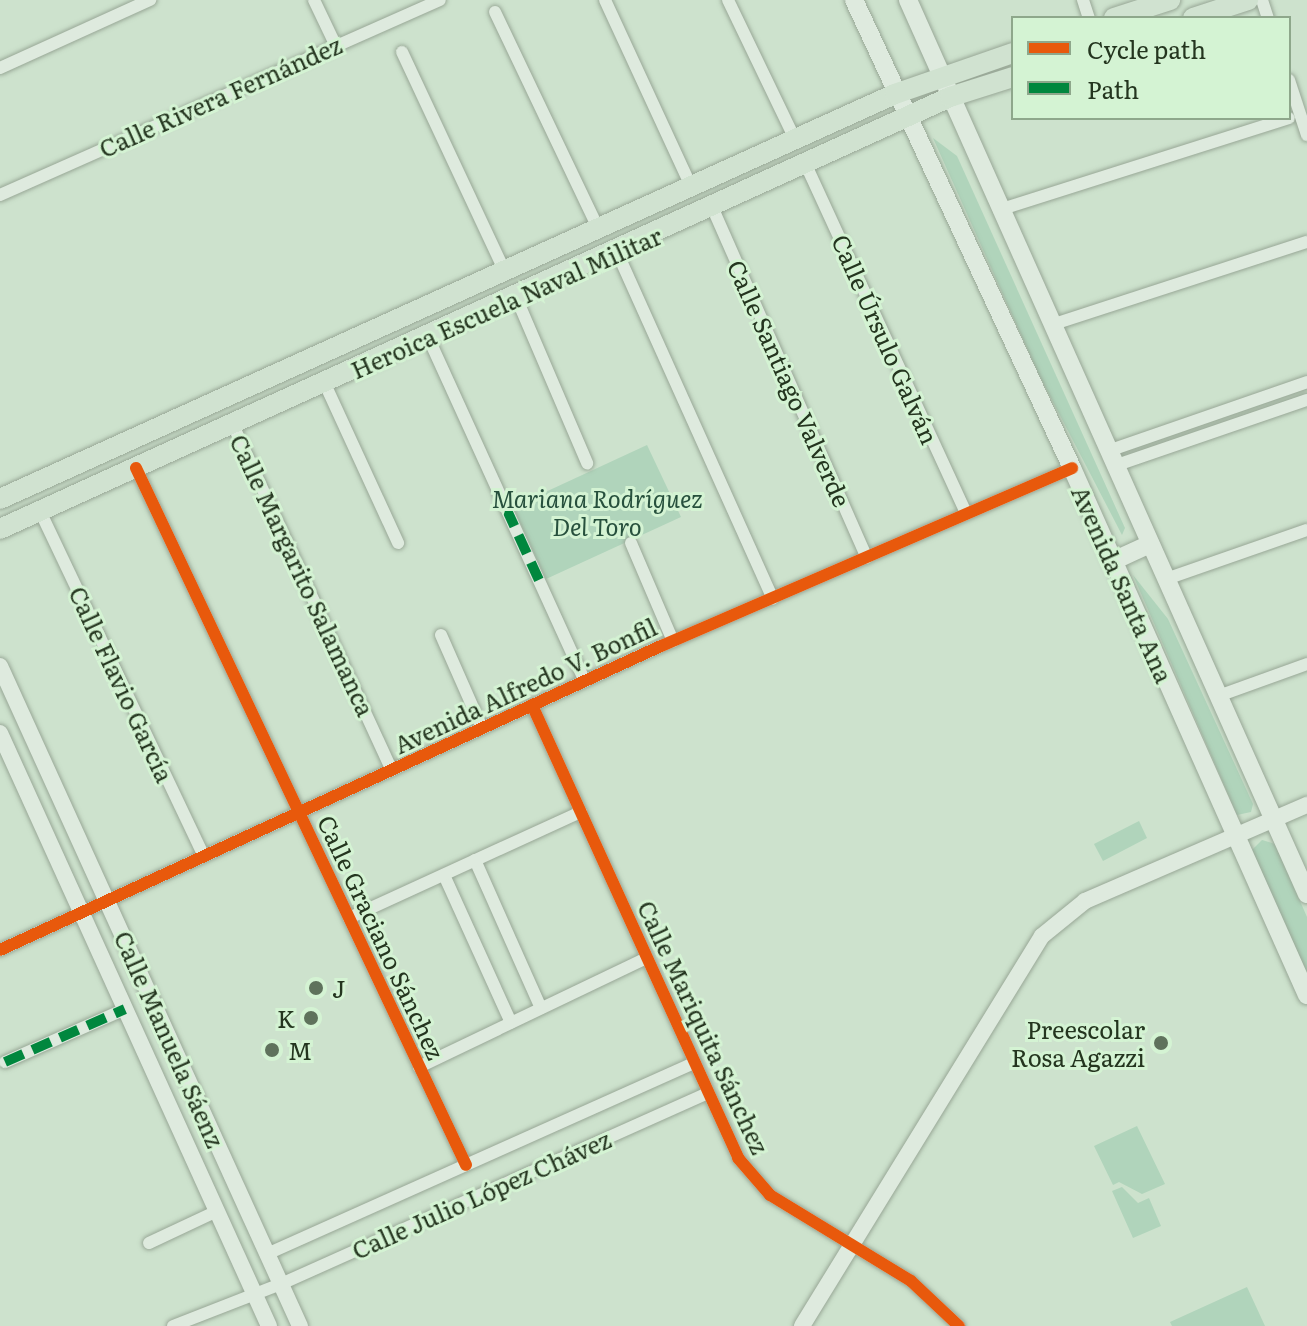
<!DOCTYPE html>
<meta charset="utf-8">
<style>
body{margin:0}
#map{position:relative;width:1307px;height:1326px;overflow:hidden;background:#cde2cd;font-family:Literata,serif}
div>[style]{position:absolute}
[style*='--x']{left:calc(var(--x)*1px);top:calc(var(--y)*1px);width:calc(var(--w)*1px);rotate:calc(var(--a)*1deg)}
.green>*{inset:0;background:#b0d4bb}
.roads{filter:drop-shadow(0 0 2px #98a796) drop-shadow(0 0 2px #98a796)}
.minor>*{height:12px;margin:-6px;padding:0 6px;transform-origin:6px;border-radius:6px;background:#deeade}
.tertiary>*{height:16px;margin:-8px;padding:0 8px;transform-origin:8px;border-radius:8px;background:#deeade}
.secondary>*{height:18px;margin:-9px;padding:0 9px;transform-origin:9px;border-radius:9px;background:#deeade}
.primary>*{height:20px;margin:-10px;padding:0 10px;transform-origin:10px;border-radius:10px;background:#d0e2d0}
.quiet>*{height:10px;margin-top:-5px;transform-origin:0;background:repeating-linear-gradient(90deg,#00873e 0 20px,transparent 0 30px)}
.cycleway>*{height:12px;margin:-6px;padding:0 6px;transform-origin:6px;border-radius:6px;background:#e8590c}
.dots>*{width:22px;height:22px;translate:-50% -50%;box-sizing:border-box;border:4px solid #d4f3d3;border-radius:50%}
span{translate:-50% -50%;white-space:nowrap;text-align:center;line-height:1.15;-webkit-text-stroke:6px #d4f3d3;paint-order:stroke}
.street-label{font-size:24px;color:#24351f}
.park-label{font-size:24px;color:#27503d;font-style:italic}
.poi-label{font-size:24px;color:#24351f}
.left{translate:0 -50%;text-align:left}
.right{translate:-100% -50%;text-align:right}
.legend{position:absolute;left:1011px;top:16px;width:280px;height:104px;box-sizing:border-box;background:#d4f3d3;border:2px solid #8ea78b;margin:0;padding:10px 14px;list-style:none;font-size:24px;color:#24351f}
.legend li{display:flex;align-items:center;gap:16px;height:40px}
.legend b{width:40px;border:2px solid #8ea78b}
</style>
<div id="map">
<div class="green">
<i style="clip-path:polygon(933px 138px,957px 156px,1125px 528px,1122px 535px,1039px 375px)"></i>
<i style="clip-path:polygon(647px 445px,681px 517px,546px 579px,513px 507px)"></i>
<i style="clip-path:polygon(1133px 575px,1168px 619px,1253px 804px,1251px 812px,1237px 815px)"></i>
<i style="clip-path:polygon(1139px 821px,1147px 838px,1103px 861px,1094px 844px)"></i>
<i style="clip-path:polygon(1262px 840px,1275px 844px,1307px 917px,1307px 975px,1252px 850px)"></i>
<i style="clip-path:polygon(1137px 1126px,1165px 1184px,1142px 1194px,1119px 1182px,1113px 1185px,1094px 1146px)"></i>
<i style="clip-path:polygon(1122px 1187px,1138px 1203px,1149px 1198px,1161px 1226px,1133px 1238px,1112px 1191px)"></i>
<i style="clip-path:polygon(1247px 1287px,1265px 1326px,1172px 1326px,1170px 1322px)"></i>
</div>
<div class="roads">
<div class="minor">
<i style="--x:314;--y:0;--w:49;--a:64.5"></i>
<i style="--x:605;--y:0;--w:207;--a:65.2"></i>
<i style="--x:728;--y:0;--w:154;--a:64.3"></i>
<i style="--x:1083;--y:0;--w:19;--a:72"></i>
<i style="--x:1262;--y:0;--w:19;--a:72"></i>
<i style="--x:495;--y:12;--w:242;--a:64.5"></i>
<i style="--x:402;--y:52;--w:243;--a:64.9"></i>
<i style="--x:0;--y:68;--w:165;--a:-24.4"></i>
<i style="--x:1289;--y:80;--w:58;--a:71.9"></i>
<i style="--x:806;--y:165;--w:383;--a:65.3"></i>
<i style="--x:0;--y:195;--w:481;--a:-23.9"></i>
<i style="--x:713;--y:209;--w:381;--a:66.2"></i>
<i style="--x:999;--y:210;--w:304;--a:-17.6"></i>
<i style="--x:617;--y:252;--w:380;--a:65.8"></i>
<i style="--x:516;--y:297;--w:181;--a:66.8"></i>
<i style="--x:1051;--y:325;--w:269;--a:-18"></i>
<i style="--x:428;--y:337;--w:378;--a:65.5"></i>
<i style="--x:325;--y:384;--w:175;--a:65.3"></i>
<i style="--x:233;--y:425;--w:380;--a:65.3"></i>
<i style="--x:1108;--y:451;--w:211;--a:-19.1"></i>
<i style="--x:1114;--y:466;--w:204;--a:-18.9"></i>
<i style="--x:136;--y:468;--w:771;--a:64.66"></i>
<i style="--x:40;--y:511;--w:382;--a:64.6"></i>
<i style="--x:631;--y:543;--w:107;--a:66.8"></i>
<i style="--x:1166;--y:579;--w:149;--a:-19.2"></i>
<i style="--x:441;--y:635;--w:102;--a:66.2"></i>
<i style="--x:1218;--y:696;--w:95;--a:-19.8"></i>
<i style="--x:532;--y:705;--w:498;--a:65.5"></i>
<i style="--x:738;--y:1158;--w:49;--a:49.1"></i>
<i style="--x:770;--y:1195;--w:165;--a:31.4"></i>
<i style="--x:911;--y:1281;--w:66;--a:43.2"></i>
<i style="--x:475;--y:860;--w:162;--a:66"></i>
<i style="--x:444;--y:875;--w:162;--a:65.6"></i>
<i style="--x:349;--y:918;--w:255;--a:-24.6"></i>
<i style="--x:0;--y:950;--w:728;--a:-24.7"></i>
<i style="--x:661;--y:646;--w:448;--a:-23.4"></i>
<i style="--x:5;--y:1062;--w:131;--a:-23.8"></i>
<i style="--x:419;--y:1067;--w:252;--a:-25.6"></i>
<i style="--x:149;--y:1243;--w:75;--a:-25.2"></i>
<i style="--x:267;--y:1254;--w:467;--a:-24.1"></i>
<i style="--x:173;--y:1326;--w:116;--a:-21.3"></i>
<i style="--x:281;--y:1284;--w:467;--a:-24.1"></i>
</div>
<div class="tertiary">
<i style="--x:0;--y:666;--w:725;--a:65.56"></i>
<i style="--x:0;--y:733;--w:651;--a:65.6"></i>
<i style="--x:802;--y:1326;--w:458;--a:-58.4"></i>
<i style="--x:1042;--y:936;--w:55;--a:-39.1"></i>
<i style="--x:1085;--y:901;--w:242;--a:-23.4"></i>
</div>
<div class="secondary">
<i style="--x:854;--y:0;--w:516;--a:65.02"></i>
<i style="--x:1072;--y:468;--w:577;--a:65.97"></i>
<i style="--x:908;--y:0;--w:979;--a:65.95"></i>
<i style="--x:1113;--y:561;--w:41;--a:-24.7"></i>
</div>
<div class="primary">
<i style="--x:1114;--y:18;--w:59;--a:-17.8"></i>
<i style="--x:1193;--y:18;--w:58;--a:-18.1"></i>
<i style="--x:0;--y:499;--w:982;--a:-24.35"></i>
<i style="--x:895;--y:94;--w:125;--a:-19.2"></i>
<i style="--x:0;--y:529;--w:1044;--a:-24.45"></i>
<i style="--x:950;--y:97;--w:66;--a:-17.6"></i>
</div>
</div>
<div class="quiet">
<i style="--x:506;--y:508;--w:79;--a:65.4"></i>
<i style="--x:5;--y:1062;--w:131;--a:-23.8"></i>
</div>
<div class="cycleway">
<i style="--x:136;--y:468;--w:771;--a:64.66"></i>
<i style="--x:532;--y:705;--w:498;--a:65.5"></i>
<i style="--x:738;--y:1158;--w:49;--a:49.1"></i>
<i style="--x:770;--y:1195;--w:165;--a:31.4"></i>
<i style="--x:911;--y:1281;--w:66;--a:43.2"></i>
<i style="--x:0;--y:950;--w:728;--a:-24.7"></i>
<i style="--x:661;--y:646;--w:448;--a:-23.4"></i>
</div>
<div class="dots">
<i style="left:316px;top:988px;background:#5f725c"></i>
<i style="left:311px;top:1018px;background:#5f725c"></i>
<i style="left:1161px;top:1043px;background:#5f725c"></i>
<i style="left:272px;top:1050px;background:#5f725c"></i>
</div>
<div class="street-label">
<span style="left:220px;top:96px;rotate:-24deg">Calle Rivera Fernández</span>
<span style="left:506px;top:302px;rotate:-24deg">Heroica Escuela Naval Militar</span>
<span style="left:886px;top:339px;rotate:66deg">Calle Úrsulo Galván</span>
<span style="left:790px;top:383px;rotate:66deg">Calle Santiago Valverde</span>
<span style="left:303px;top:575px;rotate:65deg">Calle Margarito Salamanca</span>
<span style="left:1123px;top:584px;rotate:66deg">Avenida Santa Ana</span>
<span style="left:122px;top:684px;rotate:65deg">Calle Flavio García</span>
<span style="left:525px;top:685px;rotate:-25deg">Avenida Alfredo V. Bonfil</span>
<span style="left:382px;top:937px;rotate:65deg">Calle Graciano Sánchez</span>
<span style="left:704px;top:1027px;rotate:65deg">Calle Mariquita Sánchez</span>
<span style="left:170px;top:1039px;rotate:66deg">Calle Manuela Sáenz</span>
<span style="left:481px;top:1194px;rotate:-24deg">Calle Julio López Chávez</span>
</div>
<div class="park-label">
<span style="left:597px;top:512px">Mariana Rodríguez<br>Del Toro</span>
</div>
<div class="poi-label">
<span class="left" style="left:332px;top:988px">J</span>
<span class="right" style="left:295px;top:1018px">K</span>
<span class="right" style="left:1145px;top:1043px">Preescolar<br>Rosa Agazzi</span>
<span class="left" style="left:288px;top:1050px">M</span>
</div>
<ul class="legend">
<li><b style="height:10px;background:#e8590c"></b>Cycle path</li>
<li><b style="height:10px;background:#00873e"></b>Path</li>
</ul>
</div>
